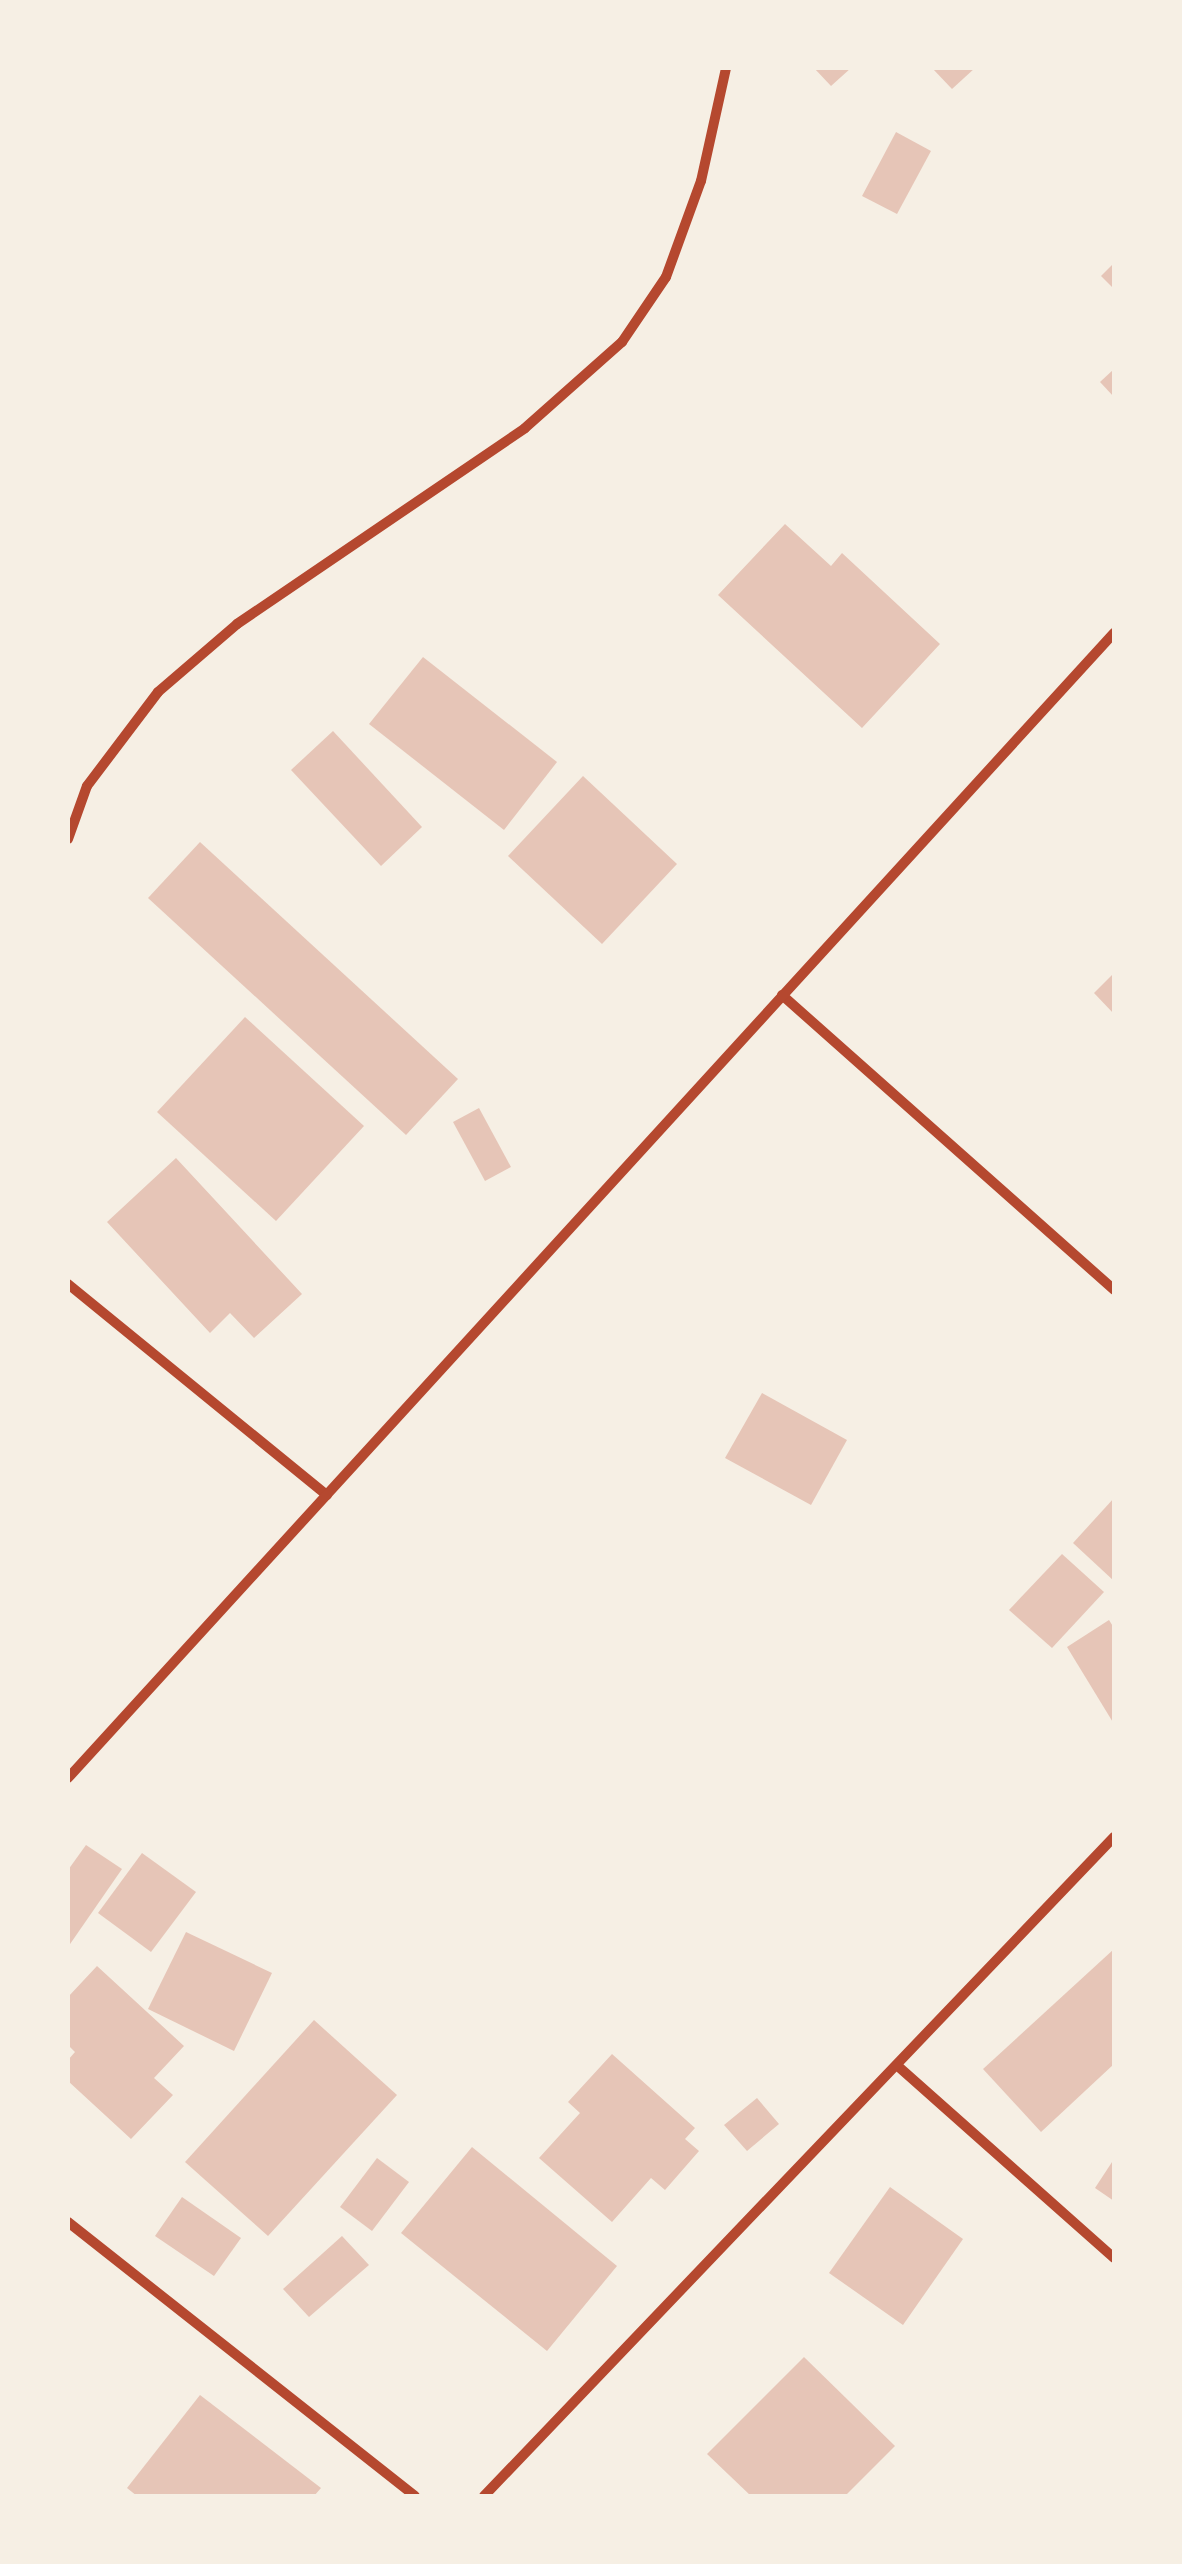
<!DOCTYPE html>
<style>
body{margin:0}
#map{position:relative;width:1182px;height:2564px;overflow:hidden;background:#f6efe4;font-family:"Asap Condensed",sans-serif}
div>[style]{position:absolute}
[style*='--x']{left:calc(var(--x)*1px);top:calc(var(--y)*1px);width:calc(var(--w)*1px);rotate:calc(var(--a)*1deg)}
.building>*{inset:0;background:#e6c5b7}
.minor>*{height:10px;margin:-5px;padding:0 5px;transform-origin:5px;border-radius:5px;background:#b5482f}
span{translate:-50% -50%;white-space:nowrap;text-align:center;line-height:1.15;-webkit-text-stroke:8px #f6efe4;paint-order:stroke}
.frame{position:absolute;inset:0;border:70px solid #f6efe4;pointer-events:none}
</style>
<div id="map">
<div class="building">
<i style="clip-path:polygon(814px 68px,851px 68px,831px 86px)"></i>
<i style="clip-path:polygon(932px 68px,975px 68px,952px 89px)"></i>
<i style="clip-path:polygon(896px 132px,931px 151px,897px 214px,862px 196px)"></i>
<i style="clip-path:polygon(1114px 263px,1114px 289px,1101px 276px)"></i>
<i style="clip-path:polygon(1114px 369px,1114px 397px,1100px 382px)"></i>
<i style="clip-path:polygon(785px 524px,831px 566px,842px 553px,940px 644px,862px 728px,718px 595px)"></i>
<i style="clip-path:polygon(423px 657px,557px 762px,504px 830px,369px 724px)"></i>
<i style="clip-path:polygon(333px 731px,422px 827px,381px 866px,291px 770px)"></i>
<i style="clip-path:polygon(583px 776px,677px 864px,602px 944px,508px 856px)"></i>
<i style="clip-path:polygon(200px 842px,458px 1079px,406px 1135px,148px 898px)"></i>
<i style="clip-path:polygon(1114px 973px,1114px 1014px,1094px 993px)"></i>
<i style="clip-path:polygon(245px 1017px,364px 1126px,276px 1221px,157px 1112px)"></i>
<i style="clip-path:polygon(479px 1108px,511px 1167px,485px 1181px,453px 1122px)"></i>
<i style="clip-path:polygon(176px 1158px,302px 1294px,254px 1338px,230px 1313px,210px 1333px,107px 1222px)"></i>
<i style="clip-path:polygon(762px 1393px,847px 1440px,811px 1505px,725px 1458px)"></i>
<i style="clip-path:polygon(1114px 1498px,1114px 1581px,1073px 1543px)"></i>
<i style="clip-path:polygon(1062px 1554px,1104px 1592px,1052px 1648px,1009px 1610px)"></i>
<i style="clip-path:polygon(1109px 1620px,1114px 1628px,1114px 1724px,1067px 1647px)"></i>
<i style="clip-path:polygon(86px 1845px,122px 1869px,68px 1947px,68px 1870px)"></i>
<i style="clip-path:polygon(142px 1853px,196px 1892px,151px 1952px,98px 1913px)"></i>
<i style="clip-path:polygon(186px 1932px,272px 1973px,234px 2051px,148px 2009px)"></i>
<i style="clip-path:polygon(1114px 1949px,1114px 2064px,1041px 2132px,983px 2069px)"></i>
<i style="clip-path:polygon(97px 1966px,184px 2046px,154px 2078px,173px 2095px,131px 2139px,68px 2081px,68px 2060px,75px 2052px,68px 2045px,68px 1997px)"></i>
<i style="clip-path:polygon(314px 2020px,397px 2095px,268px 2236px,185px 2162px)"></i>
<i style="clip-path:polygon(612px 2054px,695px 2128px,685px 2139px,699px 2151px,665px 2190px,651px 2178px,612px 2222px,539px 2158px,580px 2113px,568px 2102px)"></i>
<i style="clip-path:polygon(757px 2098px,779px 2124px,747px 2151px,724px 2125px)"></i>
<i style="clip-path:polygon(472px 2147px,617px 2266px,547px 2351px,401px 2233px)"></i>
<i style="clip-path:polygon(377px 2158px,409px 2182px,372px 2231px,340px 2207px)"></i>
<i style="clip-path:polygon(1114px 2159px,1114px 2201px,1095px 2188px)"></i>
<i style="clip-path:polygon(890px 2187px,963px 2239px,903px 2325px,829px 2273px)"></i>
<i style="clip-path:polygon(182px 2197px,241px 2238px,214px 2276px,155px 2236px)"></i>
<i style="clip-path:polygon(342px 2236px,369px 2265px,309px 2317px,283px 2289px)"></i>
<i style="clip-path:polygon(804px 2357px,895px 2446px,845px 2496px,751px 2496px,707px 2454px)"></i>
<i style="clip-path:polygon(200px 2395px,321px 2488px,314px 2496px,137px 2496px,127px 2488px)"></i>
</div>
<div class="minor">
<i style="--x:68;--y:839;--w:56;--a:-70.3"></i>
<i style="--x:87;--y:786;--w:118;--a:-52.9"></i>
<i style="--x:158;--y:692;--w:104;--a:-40.7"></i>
<i style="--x:237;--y:624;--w:348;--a:-34.2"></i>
<i style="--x:525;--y:428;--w:130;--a:-41.6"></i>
<i style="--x:622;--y:342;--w:78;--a:-55.9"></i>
<i style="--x:666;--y:277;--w:102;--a:-70"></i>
<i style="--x:701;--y:181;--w:116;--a:-77.5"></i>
<i style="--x:782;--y:995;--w:444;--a:41.6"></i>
<i style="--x:68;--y:1284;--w:334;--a:39.2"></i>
<i style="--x:68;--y:1778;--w:1551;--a:-47.59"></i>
<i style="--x:900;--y:2068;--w:286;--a:41.6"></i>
<i style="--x:68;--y:2222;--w:442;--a:38.3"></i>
<i style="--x:484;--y:2496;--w:912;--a:-46.29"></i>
</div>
<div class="frame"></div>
</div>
